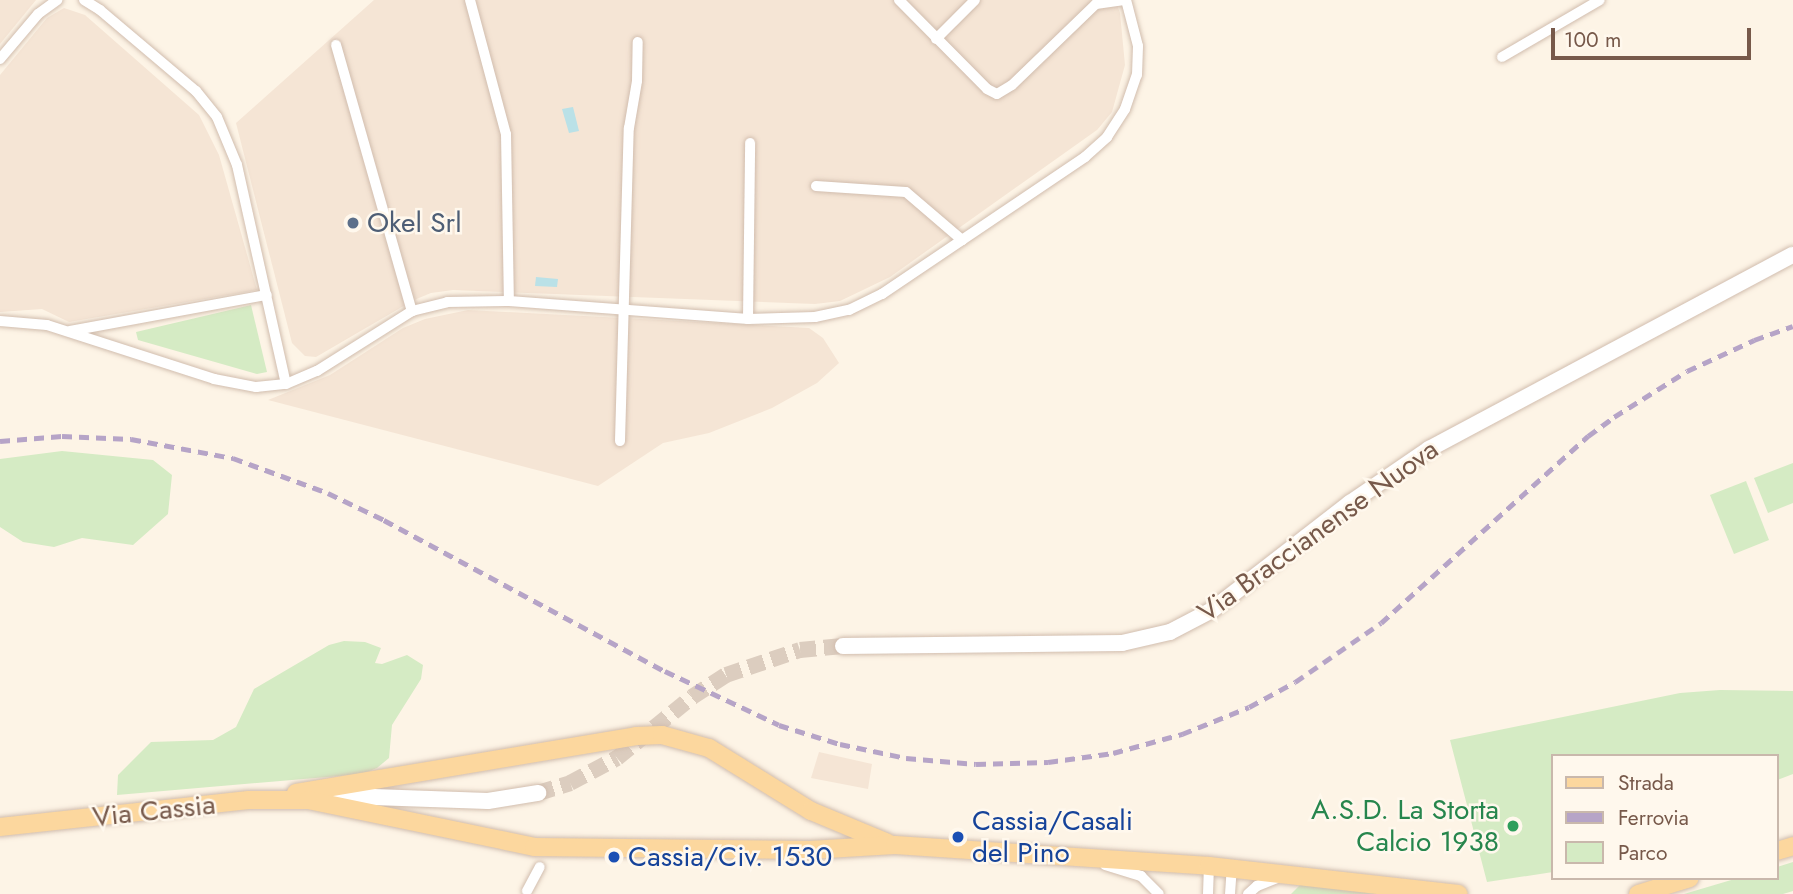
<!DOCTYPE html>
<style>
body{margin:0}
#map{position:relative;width:1793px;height:894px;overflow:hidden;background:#fdf4e6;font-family:Jost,sans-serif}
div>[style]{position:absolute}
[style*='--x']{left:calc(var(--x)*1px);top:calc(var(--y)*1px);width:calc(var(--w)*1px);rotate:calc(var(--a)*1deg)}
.residential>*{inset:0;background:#f5e5d5}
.green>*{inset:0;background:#d5ebc4}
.water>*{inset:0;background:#bae1e7}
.secondary-tunnel>*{height:16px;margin-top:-8px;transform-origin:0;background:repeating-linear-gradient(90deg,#dccdbf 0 16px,transparent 0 24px)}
.roads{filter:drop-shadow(0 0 2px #d1bdae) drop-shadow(0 0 2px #d1bdae)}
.minor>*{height:10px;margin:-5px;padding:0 5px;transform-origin:5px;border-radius:5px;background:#fff}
.secondary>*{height:16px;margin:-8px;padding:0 8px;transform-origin:8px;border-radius:8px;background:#fff}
.primary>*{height:18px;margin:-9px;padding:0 9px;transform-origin:9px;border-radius:9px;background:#fcd79e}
.rail>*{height:4.5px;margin-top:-2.25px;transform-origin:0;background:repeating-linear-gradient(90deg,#b6a4c7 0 10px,transparent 0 17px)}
.dots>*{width:19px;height:19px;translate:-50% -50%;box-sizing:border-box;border:4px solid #fff8ed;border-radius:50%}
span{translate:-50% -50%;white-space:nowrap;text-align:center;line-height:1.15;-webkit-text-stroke:5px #fff8ed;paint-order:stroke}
.service-label{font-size:28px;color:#4e5e75}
.left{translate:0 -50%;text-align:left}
.street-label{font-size:28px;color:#77594a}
.leisure-label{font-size:28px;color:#27864d}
.right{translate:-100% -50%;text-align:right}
.transit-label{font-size:28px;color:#164399}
.legend{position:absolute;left:1551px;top:754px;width:228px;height:126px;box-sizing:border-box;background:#fff8ed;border:2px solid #c9b8ac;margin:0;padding:9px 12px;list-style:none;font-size:21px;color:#77594a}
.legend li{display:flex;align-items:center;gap:14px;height:35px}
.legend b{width:35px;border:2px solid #c9b8ac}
.scale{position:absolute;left:1551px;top:28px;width:200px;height:32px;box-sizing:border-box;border:4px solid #77594a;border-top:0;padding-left:9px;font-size:21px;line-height:24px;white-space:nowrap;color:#77594a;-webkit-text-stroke:5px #fff8ed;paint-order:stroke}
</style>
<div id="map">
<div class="residential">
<i style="clip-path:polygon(0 0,36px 0,0 44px)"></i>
<i style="clip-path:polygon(374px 0,1115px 0,1120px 13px,1125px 65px,1112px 112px,1097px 130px,890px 277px,840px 301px,815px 304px,453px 290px,431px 293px,414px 300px,316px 357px,305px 356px,292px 343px,236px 123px)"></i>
<i style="clip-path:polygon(64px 8px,85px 15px,199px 115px,219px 155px,257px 290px,69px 322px,42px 309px,0 312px,0 75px,47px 18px)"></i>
<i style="clip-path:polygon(468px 310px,809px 328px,823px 338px,839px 363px,817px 383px,772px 408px,709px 433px,663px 443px,598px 486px,268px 400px,330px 375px,403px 328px,425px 319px)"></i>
<i style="clip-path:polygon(819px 752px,872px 764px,868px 789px,811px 778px)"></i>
</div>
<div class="green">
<i style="clip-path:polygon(251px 305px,267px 372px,257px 374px,138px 340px,136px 332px)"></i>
<i style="clip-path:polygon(62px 451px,153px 460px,172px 475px,168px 514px,133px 545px,82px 538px,54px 547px,23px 542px,0 527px,0 459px)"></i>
<i style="clip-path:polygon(1793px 463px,1793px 503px,1768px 513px,1754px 478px)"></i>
<i style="clip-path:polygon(1746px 481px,1769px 540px,1734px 554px,1710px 495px)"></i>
<i style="clip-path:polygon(344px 641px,365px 642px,381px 648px,375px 663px,382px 664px,407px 655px,423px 665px,421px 679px,392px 725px,389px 758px,377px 768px,362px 774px,117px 795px,118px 775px,151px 742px,213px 740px,236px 727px,254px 689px,329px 645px)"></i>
<i style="clip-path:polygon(1720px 690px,1793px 691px,1793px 774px,1777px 780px,1777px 756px,1553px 756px,1553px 872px,1487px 882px,1450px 740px,1680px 693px)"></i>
<i style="clip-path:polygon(1793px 862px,1793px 891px,1783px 894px,1684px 894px,1738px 878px,1777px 878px,1777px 867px)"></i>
<i style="clip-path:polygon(1305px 880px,1439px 894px,1291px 894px)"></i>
</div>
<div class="water">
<i style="clip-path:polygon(573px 107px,579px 131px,569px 133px,562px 109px)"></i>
<i style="clip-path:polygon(536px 277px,558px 279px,557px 287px,535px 286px)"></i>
</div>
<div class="secondary-tunnel">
<i style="--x:538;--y:793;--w:34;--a:-17"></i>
<i style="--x:570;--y:783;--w:53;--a:-28"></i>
<i style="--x:617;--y:758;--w:97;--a:-39.1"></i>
<i style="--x:692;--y:697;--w:40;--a:-32.9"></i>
<i style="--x:726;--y:675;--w:78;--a:-18.7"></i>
<i style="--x:800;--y:650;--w:43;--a:-5.3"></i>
</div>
<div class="roads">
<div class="minor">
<i style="--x:84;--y:0;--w:19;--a:32"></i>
<i style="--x:100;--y:10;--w:126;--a:40.2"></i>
<i style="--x:196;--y:91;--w:33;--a:51"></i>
<i style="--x:217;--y:117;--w:52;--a:67.4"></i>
<i style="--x:237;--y:165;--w:224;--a:77.4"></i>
<i style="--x:470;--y:0;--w:139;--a:75"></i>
<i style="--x:506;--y:134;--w:167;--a:89"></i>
<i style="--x:899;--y:0;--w:125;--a:45.3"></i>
<i style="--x:987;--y:89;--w:11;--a:27"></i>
<i style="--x:997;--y:94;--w:17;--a:-31"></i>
<i style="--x:1012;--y:85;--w:117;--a:-44"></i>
<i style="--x:1096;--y:4;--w:30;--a:-8"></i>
<i style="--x:936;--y:39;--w:55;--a:-45"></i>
<i style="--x:336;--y:45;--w:277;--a:74.1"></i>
<i style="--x:1502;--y:57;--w:113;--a:-30.2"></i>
<i style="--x:0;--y:59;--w:59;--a:-49.8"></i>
<i style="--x:38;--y:14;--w:24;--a:-36"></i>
<i style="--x:816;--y:186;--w:90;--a:3.8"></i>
<i style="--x:906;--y:192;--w:74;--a:40.6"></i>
<i style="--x:748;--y:319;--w:176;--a:-89.3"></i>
<i style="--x:0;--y:321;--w:47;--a:4.9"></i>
<i style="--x:47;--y:325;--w:176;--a:17.9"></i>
<i style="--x:214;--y:379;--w:43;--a:10.8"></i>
<i style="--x:256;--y:387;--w:30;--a:-6"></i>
<i style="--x:286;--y:384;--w:34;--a:-23"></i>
<i style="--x:317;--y:371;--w:112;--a:-32.3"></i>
<i style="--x:412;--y:311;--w:36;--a:-14"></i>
<i style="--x:447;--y:302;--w:62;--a:-0.9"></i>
<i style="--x:509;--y:301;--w:240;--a:4.3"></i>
<i style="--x:748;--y:319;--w:67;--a:-1.7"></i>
<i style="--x:815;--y:317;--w:35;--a:-12"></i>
<i style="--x:849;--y:310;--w:37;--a:-26"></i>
<i style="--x:882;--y:294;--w:245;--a:-34"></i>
<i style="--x:1085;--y:157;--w:30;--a:-42"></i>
<i style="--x:1107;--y:137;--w:33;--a:-57"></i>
<i style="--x:1125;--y:109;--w:36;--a:-71"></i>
<i style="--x:1137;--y:75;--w:29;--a:-88"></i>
<i style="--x:1138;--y:46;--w:48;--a:-104.6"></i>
<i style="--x:70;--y:331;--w:200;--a:-10.4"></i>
<i style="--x:620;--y:441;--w:313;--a:-88.4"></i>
<i style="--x:629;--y:128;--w:48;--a:-80.3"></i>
<i style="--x:637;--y:81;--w:39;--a:-89"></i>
<i style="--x:1105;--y:865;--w:38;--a:17"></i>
<i style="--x:1141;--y:876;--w:25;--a:45"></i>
<i style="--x:527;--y:891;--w:27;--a:-62"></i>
<i style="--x:1208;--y:894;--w:28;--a:-88"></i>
<i style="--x:1230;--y:894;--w:26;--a:-86"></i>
<i style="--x:1248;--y:894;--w:12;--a:-42"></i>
<i style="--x:1257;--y:886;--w:24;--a:-22"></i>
</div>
<div class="secondary">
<i style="--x:843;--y:646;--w:279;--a:-0.6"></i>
<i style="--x:1122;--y:643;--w:49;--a:-12.9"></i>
<i style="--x:1170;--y:632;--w:47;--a:-27.6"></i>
<i style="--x:1212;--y:610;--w:175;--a:-37.8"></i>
<i style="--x:1350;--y:503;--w:96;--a:-34.4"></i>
<i style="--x:1429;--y:449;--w:412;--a:-28.1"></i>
<i style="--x:325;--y:799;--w:48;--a:-2.4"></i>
<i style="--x:373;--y:797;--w:115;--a:2"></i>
<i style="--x:488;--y:801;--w:51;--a:-9.1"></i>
</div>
<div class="primary">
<i style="--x:296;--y:793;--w:345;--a:-9.5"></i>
<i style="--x:636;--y:736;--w:26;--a:-2"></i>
<i style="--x:662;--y:735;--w:49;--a:15.5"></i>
<i style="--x:709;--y:748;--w:120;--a:31.7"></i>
<i style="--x:811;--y:811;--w:83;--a:22.6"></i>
<i style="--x:0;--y:827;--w:250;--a:-6.2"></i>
<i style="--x:249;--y:800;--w:59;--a:0"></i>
<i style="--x:308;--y:800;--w:231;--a:11.7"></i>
<i style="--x:534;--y:847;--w:276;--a:0.6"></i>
<i style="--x:810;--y:850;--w:85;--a:-3.4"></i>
<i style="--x:895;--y:845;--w:315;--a:3.8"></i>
<i style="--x:1209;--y:866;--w:251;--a:6.4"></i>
<i style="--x:1777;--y:851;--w:17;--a:-17"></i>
<i style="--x:1638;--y:894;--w:54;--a:-17.1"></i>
</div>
</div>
<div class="rail">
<i style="--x:0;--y:441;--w:62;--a:-4.6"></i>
<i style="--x:62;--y:436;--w:69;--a:2.5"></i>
<i style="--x:131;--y:439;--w:104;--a:10.6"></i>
<i style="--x:233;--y:458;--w:101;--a:20.2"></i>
<i style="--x:328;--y:493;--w:62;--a:25.7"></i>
<i style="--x:384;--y:520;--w:319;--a:28.3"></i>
<i style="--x:665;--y:671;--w:126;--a:25.3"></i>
<i style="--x:779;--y:725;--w:64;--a:17.3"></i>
<i style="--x:840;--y:744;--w:67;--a:12"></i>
<i style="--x:906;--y:758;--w:70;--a:4.9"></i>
<i style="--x:976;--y:764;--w:72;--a:-1.6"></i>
<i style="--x:1048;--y:762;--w:66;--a:-7.9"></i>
<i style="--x:1113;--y:753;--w:72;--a:-15.4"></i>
<i style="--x:1182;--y:734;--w:72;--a:-21.9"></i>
<i style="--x:1249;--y:707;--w:52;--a:-28.5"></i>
<i style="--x:1295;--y:682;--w:104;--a:-34.5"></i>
<i style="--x:1381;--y:623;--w:279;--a:-42.1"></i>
<i style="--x:1588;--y:436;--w:32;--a:-36"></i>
<i style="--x:1614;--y:417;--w:86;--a:-32.2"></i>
<i style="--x:1687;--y:371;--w:74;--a:-24.8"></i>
<i style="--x:1754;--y:340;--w:41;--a:-19.7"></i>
</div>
<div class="dots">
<i style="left:353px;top:223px;background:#5c6f8a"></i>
<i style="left:1513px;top:826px;background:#2e9e5b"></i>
<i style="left:958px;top:837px;background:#1a4fb4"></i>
<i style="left:614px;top:857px;background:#1a4fb4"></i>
</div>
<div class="service-label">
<span class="left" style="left:367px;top:223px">Okel Srl</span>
</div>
<div class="street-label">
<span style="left:1318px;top:531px;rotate:-36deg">Via Braccianense Nuova</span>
<span style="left:154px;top:811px;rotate:-6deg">Via Cassia</span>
</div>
<div class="leisure-label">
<span class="right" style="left:1499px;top:826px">A.S.D. La Storta<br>Calcio 1938</span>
</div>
<div class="transit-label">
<span class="left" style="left:972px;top:837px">Cassia/Casali<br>del Pino</span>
<span class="left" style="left:628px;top:857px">Cassia/Civ. 1530</span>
</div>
<ul class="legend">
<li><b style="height:9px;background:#fcd79e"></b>Strada</li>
<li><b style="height:9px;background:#b6a4c7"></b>Ferrovia</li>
<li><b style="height:19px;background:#d5ebc4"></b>Parco</li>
</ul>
<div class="scale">100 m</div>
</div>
